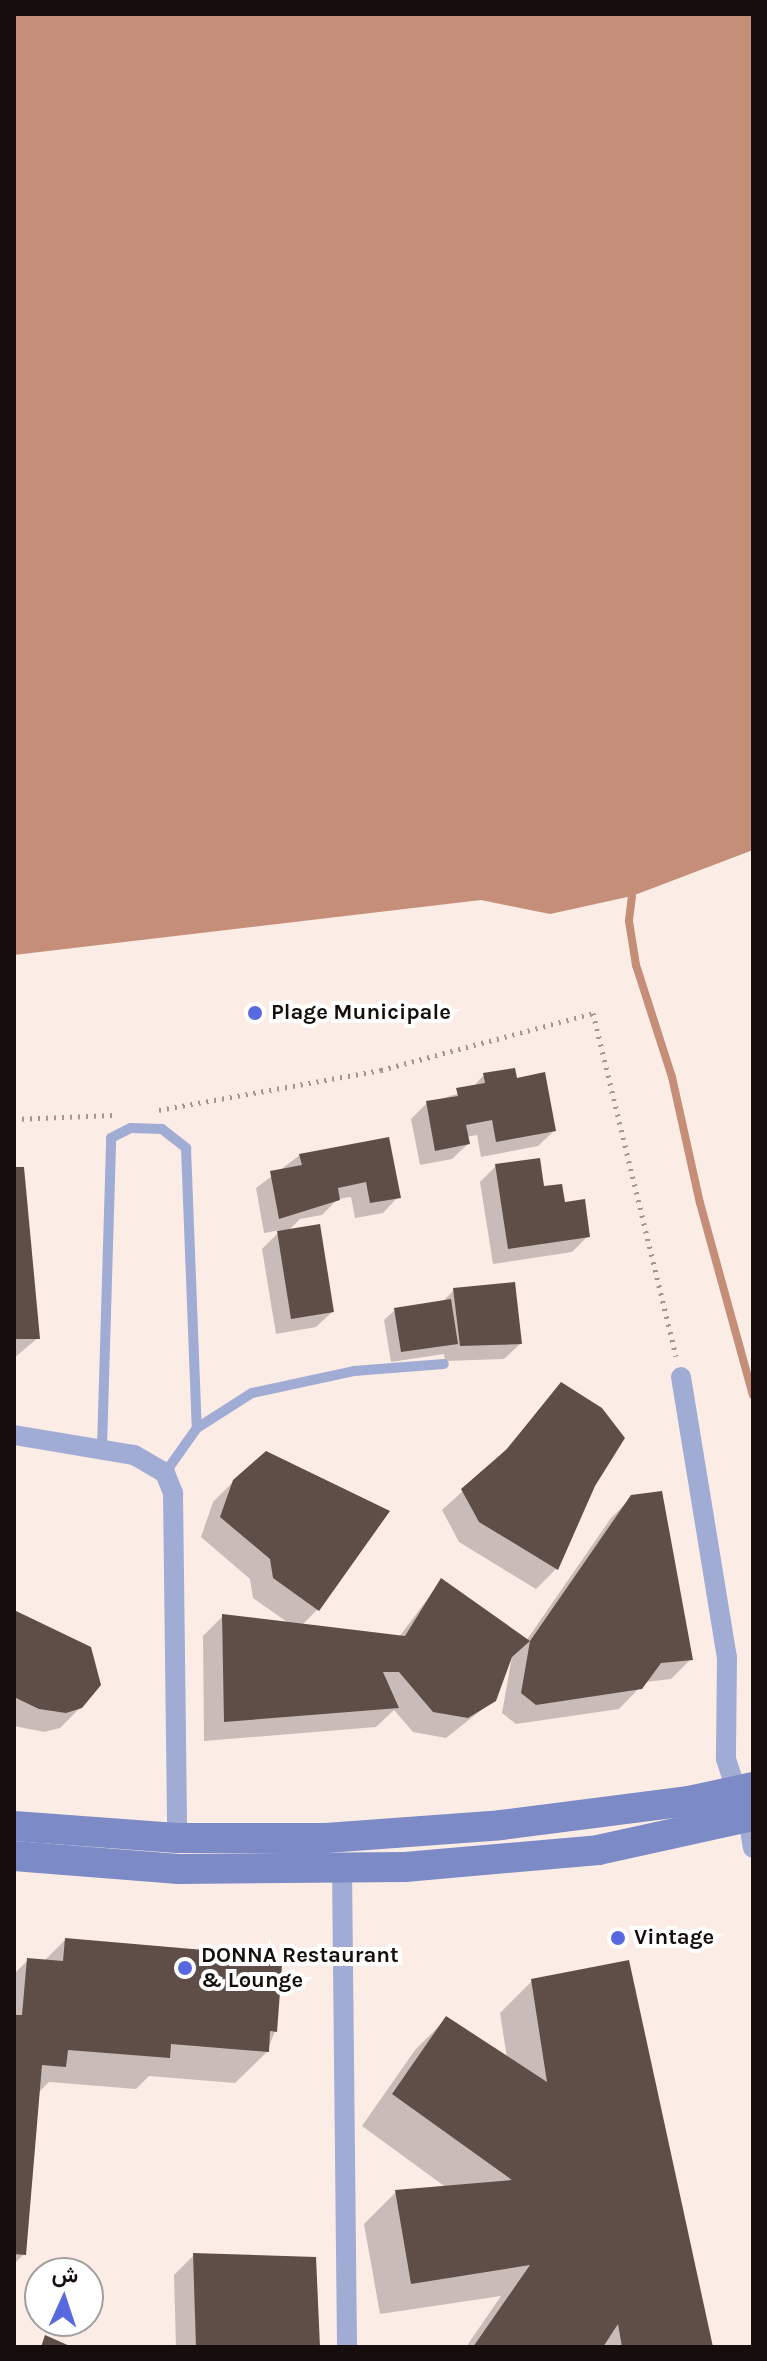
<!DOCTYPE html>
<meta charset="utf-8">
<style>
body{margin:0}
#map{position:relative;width:767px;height:2361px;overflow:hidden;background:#fcece6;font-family:Karla,Vazirmatn,sans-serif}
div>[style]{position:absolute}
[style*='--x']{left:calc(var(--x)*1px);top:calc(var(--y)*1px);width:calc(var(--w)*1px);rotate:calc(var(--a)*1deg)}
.water>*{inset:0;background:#c48e78}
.shadow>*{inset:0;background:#0003}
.stream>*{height:8px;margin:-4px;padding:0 4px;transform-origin:4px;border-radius:4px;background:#c48e78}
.building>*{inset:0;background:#5f4e48}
.path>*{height:5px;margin-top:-2.5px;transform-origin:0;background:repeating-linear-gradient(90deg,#a39692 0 2px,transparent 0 8px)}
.lane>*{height:10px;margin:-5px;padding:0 5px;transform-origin:5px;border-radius:5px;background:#a1acd5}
.street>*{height:20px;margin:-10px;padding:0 10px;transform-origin:10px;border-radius:10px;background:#a1acd5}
.secondary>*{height:30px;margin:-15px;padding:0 15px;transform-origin:15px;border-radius:15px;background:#7c8ac6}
.dots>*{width:22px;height:22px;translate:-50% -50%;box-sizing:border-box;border:4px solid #fff;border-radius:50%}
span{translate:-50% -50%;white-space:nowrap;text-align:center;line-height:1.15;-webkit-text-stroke:8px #fff;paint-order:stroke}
.poi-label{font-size:22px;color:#150e0c;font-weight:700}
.left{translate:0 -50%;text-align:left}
.frame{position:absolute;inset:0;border:16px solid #150e0c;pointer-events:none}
.north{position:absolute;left:24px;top:2257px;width:80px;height:80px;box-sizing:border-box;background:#fff;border:2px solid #a19f9e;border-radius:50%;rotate:3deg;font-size:22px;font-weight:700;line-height:32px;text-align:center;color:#150e0c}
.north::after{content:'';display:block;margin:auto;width:28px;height:36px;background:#5869e0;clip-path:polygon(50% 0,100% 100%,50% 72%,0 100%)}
</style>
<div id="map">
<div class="water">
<i style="clip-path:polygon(14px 14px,753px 14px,753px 850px,632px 896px,550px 914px,481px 900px,14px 955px)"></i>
</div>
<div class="shadow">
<i style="clip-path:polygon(484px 1075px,515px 1080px,554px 1131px,538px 1146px,481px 1157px,477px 1135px,466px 1137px,468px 1144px,452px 1159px,420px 1165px,411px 1119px,427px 1103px,470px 1090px)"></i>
<i style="clip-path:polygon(387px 1139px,398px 1197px,383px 1213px,355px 1218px,351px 1197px,338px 1199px,322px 1215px,300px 1219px,287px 1232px,332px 1312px,316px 1327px,276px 1334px,262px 1249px,281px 1230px,264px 1233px,256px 1188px,300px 1155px)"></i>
<i style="clip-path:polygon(496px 1166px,542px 1189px,588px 1236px,572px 1252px,493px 1264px,480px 1182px)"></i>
<i style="clip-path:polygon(14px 1169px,38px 1338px,14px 1358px)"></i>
<i style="clip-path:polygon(454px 1290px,520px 1344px,504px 1359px,445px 1361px,444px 1354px,391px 1362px,384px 1320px,395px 1310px,442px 1302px)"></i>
<i style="clip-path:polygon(561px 1385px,593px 1485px,556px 1569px,536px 1589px,459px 1542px,442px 1510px,495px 1462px)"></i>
<i style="clip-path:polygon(234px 1481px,318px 1609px,302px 1625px,399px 1637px,441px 1581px,526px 1641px,611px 1518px,632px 1497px,691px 1659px,671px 1679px,645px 1682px,619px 1709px,516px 1724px,502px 1713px,512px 1656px,494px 1700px,446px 1738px,413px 1732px,394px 1710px,376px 1727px,204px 1741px,203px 1636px,223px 1616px,290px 1624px,253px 1598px,250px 1579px,201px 1537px,213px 1502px)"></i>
<i style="clip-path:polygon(14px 1612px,81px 1707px,60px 1728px,44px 1732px,14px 1726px)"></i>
<i style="clip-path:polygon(65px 1940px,275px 2031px,267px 2052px,235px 2083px,149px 2076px,136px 2089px,49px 2082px,38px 2093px,24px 2254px,14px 2264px,14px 1974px,28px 1960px,44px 1961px)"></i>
<i style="clip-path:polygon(532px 1981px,711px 2347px,466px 2347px,501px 2296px,380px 2314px,364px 2224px,396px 2192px,447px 2188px,362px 2126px,415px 2050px,447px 2018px,507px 2058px,500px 2013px)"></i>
<i style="clip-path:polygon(194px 2255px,318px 2347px,176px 2347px,174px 2275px)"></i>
</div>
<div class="stream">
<i style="--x:632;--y:896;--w:25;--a:97"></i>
<i style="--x:629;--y:921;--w:45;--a:81"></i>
<i style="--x:636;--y:965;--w:118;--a:72.2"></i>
<i style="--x:672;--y:1077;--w:129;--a:77.5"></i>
<i style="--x:700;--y:1203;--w:199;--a:74.6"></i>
</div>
<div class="building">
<i style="clip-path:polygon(515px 1068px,517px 1078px,545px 1072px,556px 1131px,496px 1142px,492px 1120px,466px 1125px,470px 1144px,435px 1151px,426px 1101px,458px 1096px,456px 1088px,485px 1083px,483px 1073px)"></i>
<i style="clip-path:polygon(389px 1137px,401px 1198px,370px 1203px,366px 1182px,338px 1188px,340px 1200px,279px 1219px,270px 1171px,302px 1165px,299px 1154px)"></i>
<i style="clip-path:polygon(540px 1158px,544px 1186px,562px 1184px,565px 1202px,585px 1199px,590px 1237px,508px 1249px,495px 1164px)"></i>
<i style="clip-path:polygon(14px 1167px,24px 1167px,40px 1339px,14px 1339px)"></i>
<i style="clip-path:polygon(320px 1224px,334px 1312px,291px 1319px,277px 1231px)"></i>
<i style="clip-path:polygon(515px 1282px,522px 1344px,460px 1346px,453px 1288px)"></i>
<i style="clip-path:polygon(451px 1299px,458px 1344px,401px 1352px,394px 1308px)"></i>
<i style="clip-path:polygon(561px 1382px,602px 1408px,625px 1438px,595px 1486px,558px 1570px,479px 1522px,461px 1489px,507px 1449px)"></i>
<i style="clip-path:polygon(266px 1451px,390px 1511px,319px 1611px,273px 1578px,270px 1559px,220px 1517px,233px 1480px)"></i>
<i style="clip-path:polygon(662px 1491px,693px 1660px,661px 1663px,642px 1689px,536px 1705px,521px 1693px,530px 1641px,631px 1495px)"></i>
<i style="clip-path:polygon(441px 1578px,530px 1641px,512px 1657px,496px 1701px,468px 1718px,433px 1712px,399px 1672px,383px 1672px,399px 1708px,224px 1722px,222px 1614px,405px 1636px)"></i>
<i style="clip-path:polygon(14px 1610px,91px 1647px,101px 1685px,82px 1708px,66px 1713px,39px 1709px,14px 1697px)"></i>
<i style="clip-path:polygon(65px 1938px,263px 1955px,263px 1963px,282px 1965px,277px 2032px,270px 2031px,269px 2052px,171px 2044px,170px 2058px,68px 2050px,66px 2067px,42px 2065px,26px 2255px,14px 2254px,14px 2015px,22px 2015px,27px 1958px,63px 1961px)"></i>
<i style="clip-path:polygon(629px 1960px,713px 2347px,622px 2347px,618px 2324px,603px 2347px,473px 2347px,530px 2265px,411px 2284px,395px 2190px,512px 2180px,392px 2094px,446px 2016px,547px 2082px,531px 1979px)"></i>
<i style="clip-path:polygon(193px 2253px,316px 2257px,320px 2347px,196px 2347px)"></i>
<i style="clip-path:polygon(45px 2335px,72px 2347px,41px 2347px)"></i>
</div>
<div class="path">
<i style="--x:159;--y:1110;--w:226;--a:-10.2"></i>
<i style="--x:381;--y:1070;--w:220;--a:-15"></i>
<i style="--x:593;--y:1013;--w:353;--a:76.4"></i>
<i style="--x:14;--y:1119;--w:99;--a:-2.3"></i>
</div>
<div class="lane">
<i style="--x:102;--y:1448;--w:310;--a:-88.3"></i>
<i style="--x:111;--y:1138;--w:22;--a:-27"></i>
<i style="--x:131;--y:1128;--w:31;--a:2"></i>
<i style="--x:162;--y:1129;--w:31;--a:38"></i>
<i style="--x:186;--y:1148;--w:280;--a:87.8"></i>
<i style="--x:165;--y:1473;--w:55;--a:-54.6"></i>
<i style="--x:197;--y:1428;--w:65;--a:-32.5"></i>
<i style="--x:252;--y:1393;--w:104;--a:-12.2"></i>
<i style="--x:354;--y:1371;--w:90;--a:-4.4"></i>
</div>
<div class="street">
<i style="--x:681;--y:1377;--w:284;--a:80.7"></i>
<i style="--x:727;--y:1657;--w:102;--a:90.6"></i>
<i style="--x:726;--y:1759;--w:35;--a:72"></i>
<i style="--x:14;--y:1435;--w:122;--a:9.5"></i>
<i style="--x:134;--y:1455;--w:36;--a:30"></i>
<i style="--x:165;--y:1473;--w:22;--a:68"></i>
<i style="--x:173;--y:1493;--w:345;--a:89.3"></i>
<i style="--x:748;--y:1817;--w:31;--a:81"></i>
<i style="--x:342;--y:1868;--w:479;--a:89.4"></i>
</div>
<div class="secondary">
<i style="--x:14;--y:1826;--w:163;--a:4.2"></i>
<i style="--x:177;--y:1838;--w:149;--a:0"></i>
<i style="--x:326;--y:1838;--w:175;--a:-4.2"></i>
<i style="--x:501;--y:1825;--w:190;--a:-7.3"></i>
<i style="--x:689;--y:1801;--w:66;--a:-12.3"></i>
<i style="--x:14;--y:1856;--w:165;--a:4.5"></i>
<i style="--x:178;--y:1869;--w:227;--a:-0.5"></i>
<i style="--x:405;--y:1867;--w:194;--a:-5"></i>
<i style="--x:598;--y:1850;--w:159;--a:-12.4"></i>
</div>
<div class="dots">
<i style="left:255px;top:1013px;background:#5869e0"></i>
<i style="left:618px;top:1938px;background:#5869e0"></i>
<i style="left:185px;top:1968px;background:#5869e0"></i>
</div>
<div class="poi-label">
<span class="left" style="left:271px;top:1013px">Plage Municipale</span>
<span class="left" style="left:634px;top:1938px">Vintage</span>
<span class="left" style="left:201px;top:1968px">DONNA Restaurant<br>&amp; Lounge</span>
</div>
<div class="frame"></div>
<div class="north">ش</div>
</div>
